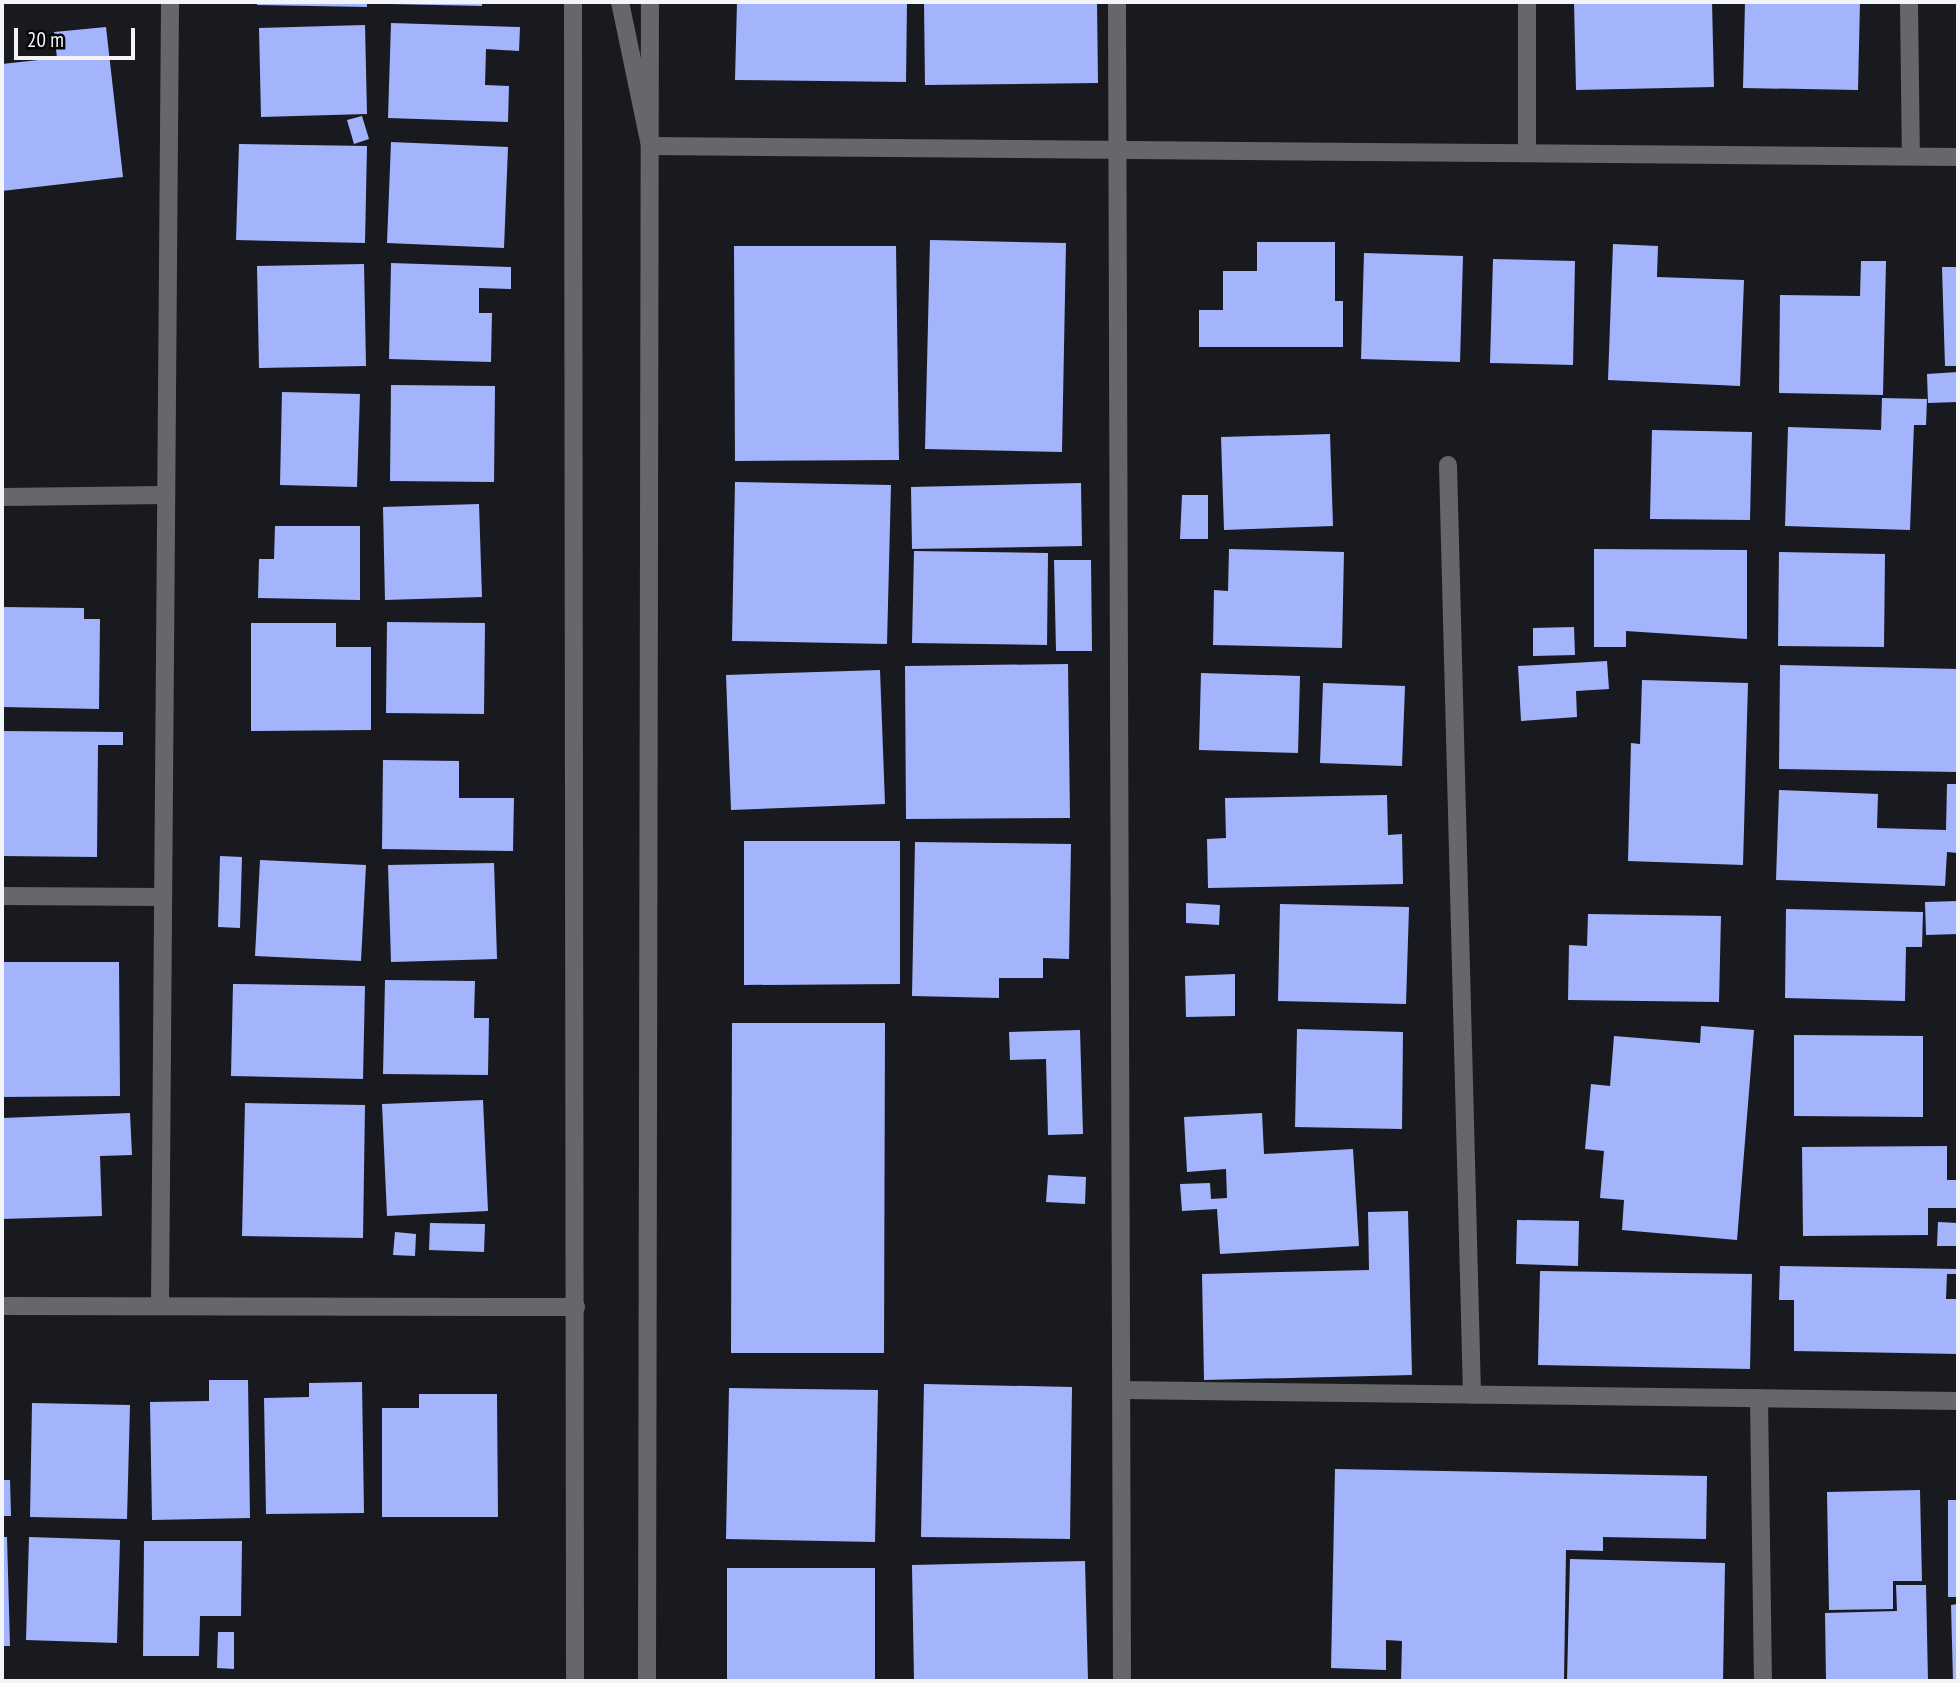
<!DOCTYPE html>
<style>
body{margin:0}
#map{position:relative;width:1960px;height:1683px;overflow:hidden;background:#191a20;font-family:"PT Sans Narrow",sans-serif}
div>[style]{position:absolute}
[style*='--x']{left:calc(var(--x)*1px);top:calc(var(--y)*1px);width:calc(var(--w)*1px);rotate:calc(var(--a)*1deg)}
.building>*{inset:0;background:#a3b4fd}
.minor>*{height:18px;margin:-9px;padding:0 9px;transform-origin:9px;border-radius:9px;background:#66676a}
span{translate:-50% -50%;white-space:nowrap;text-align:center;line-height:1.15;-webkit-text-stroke:7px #050608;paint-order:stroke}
.frame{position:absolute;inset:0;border:4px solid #f3f4f9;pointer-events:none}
.scale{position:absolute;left:14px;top:28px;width:121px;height:32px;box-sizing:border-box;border:4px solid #f3f4f9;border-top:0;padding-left:9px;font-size:21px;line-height:24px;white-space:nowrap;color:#f3f4f9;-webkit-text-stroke:5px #050608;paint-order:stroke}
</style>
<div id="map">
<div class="building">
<i style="clip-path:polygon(257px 2px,367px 2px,367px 7px,257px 5px)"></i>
<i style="clip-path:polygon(390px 2px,482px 2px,482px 6px,390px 4px)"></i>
<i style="clip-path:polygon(737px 2px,907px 2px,906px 82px,735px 80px)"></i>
<i style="clip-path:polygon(924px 2px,1097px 2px,1098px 83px,925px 85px)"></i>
<i style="clip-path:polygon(1574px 2px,1712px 2px,1714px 87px,1576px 90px)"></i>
<i style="clip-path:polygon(1745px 2px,1860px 2px,1858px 90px,1743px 88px)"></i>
<i style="clip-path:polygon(391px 23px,520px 27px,519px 51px,486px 49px,485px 85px,509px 86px,508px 122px,388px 118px)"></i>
<i style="clip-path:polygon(365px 25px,367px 114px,261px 117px,259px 28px)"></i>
<i style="clip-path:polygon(106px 27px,123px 177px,2px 191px,2px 64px,57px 58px,54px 32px)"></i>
<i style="clip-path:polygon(362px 116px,369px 139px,354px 144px,347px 120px)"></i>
<i style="clip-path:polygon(391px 142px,508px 147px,504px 248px,387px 243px)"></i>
<i style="clip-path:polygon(239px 144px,367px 146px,365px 243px,236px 240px)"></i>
<i style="clip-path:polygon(930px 240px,1066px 243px,1062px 452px,925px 449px)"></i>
<i style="clip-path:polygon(1257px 242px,1335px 242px,1335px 301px,1343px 301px,1343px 347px,1199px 347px,1199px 310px,1223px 310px,1223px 271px,1257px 271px)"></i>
<i style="clip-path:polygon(1613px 244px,1658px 246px,1657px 277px,1744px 280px,1740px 386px,1608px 380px)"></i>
<i style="clip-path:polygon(734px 246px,896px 246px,899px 460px,735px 461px)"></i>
<i style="clip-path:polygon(1364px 253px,1463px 256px,1460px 362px,1361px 359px)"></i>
<i style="clip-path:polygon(1493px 259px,1575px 261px,1573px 365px,1490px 363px)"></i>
<i style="clip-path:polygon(1861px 261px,1886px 261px,1883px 395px,1779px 393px,1780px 295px,1860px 296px)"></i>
<i style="clip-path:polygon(391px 263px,511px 267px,511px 289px,479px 288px,479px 313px,492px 313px,491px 362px,389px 359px)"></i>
<i style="clip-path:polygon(364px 264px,366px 366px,259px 368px,257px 266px)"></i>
<i style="clip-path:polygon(1942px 267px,1958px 267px,1958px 366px,1945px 366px)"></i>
<i style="clip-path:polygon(1958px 372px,1958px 402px,1928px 403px,1927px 374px)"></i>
<i style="clip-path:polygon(391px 385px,495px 386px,494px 482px,390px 481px)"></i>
<i style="clip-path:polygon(282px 392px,360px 394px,357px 487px,280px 485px)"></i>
<i style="clip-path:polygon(1882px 398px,1927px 399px,1926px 425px,1914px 425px,1910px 530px,1785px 526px,1788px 427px,1881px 430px)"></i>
<i style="clip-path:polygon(1652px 430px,1752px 432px,1750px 520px,1650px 519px)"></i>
<i style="clip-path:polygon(1330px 434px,1333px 526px,1224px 530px,1221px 437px)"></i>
<i style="clip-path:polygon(735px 482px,891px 485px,887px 644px,732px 641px)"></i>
<i style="clip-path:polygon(1081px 483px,1082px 546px,912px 549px,911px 487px)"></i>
<i style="clip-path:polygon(1182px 495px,1208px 495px,1208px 539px,1180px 539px)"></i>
<i style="clip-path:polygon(479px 504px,482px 597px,385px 600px,383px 507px)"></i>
<i style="clip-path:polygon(275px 526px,360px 526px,360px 600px,258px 598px,259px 559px,274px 559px)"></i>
<i style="clip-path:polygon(1229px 549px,1344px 552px,1342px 648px,1213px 645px,1214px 590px,1228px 591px)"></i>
<i style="clip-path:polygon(1594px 549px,1747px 550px,1747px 639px,1626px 631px,1626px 647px,1594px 647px)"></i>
<i style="clip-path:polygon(914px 551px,1048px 553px,1047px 645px,912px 643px)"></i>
<i style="clip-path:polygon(1779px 552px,1885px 554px,1884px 647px,1778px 646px)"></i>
<i style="clip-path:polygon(1054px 560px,1091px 560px,1092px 651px,1056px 651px)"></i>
<i style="clip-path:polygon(2px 607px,84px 608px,84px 619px,100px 619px,99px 709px,2px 707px)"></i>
<i style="clip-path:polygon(387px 622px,485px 623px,484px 714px,386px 713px)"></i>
<i style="clip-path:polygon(251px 623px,336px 623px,336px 647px,371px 647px,371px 730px,251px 731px)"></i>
<i style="clip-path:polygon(1574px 627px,1575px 655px,1533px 656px,1533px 628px)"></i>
<i style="clip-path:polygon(1607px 661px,1609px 689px,1576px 691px,1577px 717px,1521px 721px,1518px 666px)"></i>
<i style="clip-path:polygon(1068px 664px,1070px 818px,906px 819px,905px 666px)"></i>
<i style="clip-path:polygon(1780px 665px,1958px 669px,1958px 772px,1779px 769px)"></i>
<i style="clip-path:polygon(880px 670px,885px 804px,731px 810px,726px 675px)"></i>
<i style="clip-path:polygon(1201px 673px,1300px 676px,1298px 753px,1199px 750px)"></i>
<i style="clip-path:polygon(1642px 680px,1748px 683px,1743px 865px,1628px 861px,1631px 743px,1640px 744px)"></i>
<i style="clip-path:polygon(1323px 683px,1405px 686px,1402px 766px,1320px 763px)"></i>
<i style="clip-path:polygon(2px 731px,123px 732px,123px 745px,98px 745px,97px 857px,2px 856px)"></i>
<i style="clip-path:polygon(383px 760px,459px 761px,459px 798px,514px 798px,513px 851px,382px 849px)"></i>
<i style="clip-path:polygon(1947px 784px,1958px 784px,1958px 853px,1947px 852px,1945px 886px,1776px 880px,1779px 790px,1878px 794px,1877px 828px,1946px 830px)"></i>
<i style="clip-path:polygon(1387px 795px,1388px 835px,1402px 834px,1403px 884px,1208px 888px,1207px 839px,1226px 838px,1225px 798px)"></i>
<i style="clip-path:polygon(744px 841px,900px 841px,900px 984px,744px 985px)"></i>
<i style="clip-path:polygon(915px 842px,1071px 844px,1069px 959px,1043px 958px,1043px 978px,999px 978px,999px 998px,912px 996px)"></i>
<i style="clip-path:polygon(220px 856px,242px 857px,240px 928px,218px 927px)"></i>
<i style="clip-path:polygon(260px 860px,366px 865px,361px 961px,255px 956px)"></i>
<i style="clip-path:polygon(494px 863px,497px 959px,391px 962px,388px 865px)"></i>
<i style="clip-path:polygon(1958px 901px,1958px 934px,1926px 935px,1925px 902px)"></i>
<i style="clip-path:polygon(1186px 903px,1220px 905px,1219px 925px,1186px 923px)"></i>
<i style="clip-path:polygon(1280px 904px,1409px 907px,1406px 1004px,1278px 1001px)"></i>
<i style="clip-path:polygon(1786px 909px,1923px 912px,1922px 947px,1906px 947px,1905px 1001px,1785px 998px)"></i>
<i style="clip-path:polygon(1588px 914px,1721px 916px,1719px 1002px,1568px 1000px,1569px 945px,1587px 946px)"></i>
<i style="clip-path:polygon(2px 962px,119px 962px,120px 1096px,2px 1097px)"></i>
<i style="clip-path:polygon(1235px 974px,1235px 1016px,1186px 1017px,1185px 976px)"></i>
<i style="clip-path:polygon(385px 980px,475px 981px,474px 1018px,489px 1018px,488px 1075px,383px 1074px)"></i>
<i style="clip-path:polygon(233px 984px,365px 986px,363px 1079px,231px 1076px)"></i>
<i style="clip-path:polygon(732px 1023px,885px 1023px,884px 1353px,731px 1353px)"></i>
<i style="clip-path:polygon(1701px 1026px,1754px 1030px,1737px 1240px,1622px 1230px,1624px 1200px,1600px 1198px,1604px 1151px,1585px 1149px,1591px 1084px,1610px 1086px,1614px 1036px,1700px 1043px)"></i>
<i style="clip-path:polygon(1297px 1029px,1403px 1032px,1402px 1129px,1295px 1127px)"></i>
<i style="clip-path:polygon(1080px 1030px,1083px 1134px,1048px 1135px,1046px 1059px,1010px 1060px,1009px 1032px)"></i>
<i style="clip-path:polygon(1794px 1035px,1923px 1036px,1923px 1117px,1794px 1116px)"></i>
<i style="clip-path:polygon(483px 1100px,488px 1211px,387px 1216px,382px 1104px)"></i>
<i style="clip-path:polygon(245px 1103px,365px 1105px,363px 1238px,242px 1236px)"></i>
<i style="clip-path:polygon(130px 1113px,132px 1155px,100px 1156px,102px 1216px,2px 1219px,2px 1118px)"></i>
<i style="clip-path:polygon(1262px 1113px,1264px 1154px,1353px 1149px,1359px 1246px,1220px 1254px,1217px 1209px,1182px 1211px,1180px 1184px,1210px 1183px,1211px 1199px,1227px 1198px,1226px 1169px,1187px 1172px,1184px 1117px)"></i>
<i style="clip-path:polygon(1947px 1146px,1947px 1180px,1958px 1180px,1958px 1208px,1928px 1208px,1928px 1235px,1803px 1236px,1802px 1147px)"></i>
<i style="clip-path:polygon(1048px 1175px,1086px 1177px,1085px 1204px,1046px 1202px)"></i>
<i style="clip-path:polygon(1408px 1211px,1412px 1375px,1204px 1380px,1202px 1274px,1369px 1270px,1368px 1212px)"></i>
<i style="clip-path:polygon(1517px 1220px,1579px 1221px,1578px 1266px,1516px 1264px)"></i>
<i style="clip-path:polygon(1938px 1222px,1958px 1223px,1958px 1246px,1937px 1246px)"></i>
<i style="clip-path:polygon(430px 1223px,485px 1224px,484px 1252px,429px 1250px)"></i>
<i style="clip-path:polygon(395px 1232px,416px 1234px,415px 1256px,393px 1255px)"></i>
<i style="clip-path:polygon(1780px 1266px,1958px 1269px,1958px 1274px,1947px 1274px,1946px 1299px,1958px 1299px,1958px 1354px,1794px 1351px,1794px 1300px,1779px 1300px)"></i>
<i style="clip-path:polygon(1540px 1271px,1752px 1274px,1750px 1369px,1538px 1365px)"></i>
<i style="clip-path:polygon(209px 1380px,248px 1380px,250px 1518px,152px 1520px,150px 1402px,209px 1401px)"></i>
<i style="clip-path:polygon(362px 1382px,364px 1513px,266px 1514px,264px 1398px,309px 1397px,309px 1383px)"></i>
<i style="clip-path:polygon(924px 1384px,1072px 1387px,1070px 1539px,921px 1537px)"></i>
<i style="clip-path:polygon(729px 1388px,878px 1390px,875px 1542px,726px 1539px)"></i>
<i style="clip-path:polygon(419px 1394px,497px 1394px,498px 1517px,382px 1517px,382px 1408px,419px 1408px)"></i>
<i style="clip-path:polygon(32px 1403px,130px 1405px,127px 1519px,30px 1517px)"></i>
<i style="clip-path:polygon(1335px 1469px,1707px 1476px,1706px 1539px,1603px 1537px,1603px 1551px,1566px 1550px,1564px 1681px,1401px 1681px,1402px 1641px,1386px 1640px,1386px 1670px,1331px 1668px)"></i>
<i style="clip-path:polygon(2px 1480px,10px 1480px,11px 1516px,2px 1516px)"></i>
<i style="clip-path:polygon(1920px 1490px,1922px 1581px,1893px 1581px,1893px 1609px,1829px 1610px,1827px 1492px)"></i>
<i style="clip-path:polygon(1948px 1500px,1958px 1500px,1958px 1597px,1948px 1597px)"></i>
<i style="clip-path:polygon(2px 1537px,7px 1537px,10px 1646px,2px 1646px)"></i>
<i style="clip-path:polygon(29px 1537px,120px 1540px,117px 1643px,26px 1640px)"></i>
<i style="clip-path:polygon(144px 1541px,242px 1541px,241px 1616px,200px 1616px,199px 1656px,143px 1656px)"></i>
<i style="clip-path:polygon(1570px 1559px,1725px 1563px,1723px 1681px,1567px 1681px)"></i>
<i style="clip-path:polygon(1085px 1561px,1088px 1681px,914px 1681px,912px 1565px)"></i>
<i style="clip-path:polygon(727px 1568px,875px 1568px,875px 1681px,727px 1681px)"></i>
<i style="clip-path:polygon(1896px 1585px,1926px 1585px,1928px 1681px,1826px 1681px,1825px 1613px,1897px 1611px)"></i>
<i style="clip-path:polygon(1958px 1604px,1958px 1681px,1953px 1681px,1951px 1605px)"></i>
<i style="clip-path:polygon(218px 1632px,234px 1632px,234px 1669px,217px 1668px)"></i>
</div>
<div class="minor">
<i style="--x:573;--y:2;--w:1679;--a:89.93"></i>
<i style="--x:620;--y:2;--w:147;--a:78.2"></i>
<i style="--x:650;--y:146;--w:1308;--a:0.48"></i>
<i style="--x:1117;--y:2;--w:1679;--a:89.83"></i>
<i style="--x:1909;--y:2;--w:154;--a:89.3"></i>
<i style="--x:1527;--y:153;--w:151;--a:-90"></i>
<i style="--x:1448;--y:465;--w:930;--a:88.52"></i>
<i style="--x:2;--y:497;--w:164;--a:-0.7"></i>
<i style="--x:2;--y:896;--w:161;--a:0.4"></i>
<i style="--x:2;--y:1306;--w:574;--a:0.1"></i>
<i style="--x:160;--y:1306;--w:1304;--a:-89.56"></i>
<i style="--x:1122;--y:1390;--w:836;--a:0.75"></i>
<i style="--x:1759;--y:1398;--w:283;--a:89.2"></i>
<i style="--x:647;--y:1681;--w:1679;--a:-89.9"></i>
</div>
<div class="frame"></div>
<div class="scale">20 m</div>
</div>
